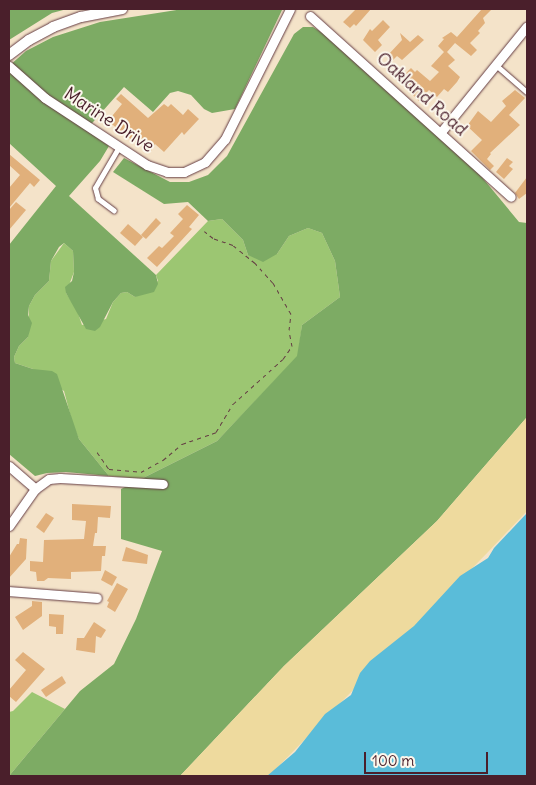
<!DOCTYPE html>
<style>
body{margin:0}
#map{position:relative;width:536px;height:785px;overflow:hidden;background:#f4e3c9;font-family:Delius,sans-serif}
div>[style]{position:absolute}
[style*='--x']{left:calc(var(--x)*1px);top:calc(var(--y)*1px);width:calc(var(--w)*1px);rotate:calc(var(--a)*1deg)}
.green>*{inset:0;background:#9cc672}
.forest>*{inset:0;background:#7dab64}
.sand>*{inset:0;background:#eeda9e}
.water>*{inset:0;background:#5abcd9}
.building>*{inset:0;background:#e1b07b}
.path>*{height:1px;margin-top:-0.5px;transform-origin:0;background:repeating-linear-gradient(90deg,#643c43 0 4px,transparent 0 8px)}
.roads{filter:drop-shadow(0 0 1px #643c43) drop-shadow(0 0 1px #643c43)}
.service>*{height:4.5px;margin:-2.25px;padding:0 2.25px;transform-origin:2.25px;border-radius:2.25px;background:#fff}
.minor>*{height:9px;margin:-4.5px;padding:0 4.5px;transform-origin:4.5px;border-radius:4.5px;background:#fff}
.tertiary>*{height:10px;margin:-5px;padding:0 5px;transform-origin:5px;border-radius:5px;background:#fff}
span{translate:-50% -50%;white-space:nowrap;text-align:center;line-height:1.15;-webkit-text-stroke:4px #fbf7ec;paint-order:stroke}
.street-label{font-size:18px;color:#4a1f2b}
.frame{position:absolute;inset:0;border:10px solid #4a1f2b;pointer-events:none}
.scale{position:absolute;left:364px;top:752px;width:124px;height:22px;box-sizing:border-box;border:2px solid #4a1f2b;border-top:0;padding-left:6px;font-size:15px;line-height:18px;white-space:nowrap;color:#4a1f2b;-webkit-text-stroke:4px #fbf7ec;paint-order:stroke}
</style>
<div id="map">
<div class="green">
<i style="clip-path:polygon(222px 219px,243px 240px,248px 255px,277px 254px,289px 236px,308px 228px,322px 233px,335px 261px,340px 297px,302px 325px,298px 356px,217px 441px,141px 479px,109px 476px,79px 439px,73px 425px,64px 391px,33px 369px,15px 363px,14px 357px,19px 346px,28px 337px,29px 306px,35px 295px,49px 281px,51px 261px,64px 243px,73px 251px,74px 272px,66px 293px,77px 310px,82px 325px,106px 319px,113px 302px,121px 293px,127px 292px,135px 297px,158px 281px,156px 275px,208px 221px)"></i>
<i style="clip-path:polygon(32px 692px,65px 709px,9px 776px,9px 712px,13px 711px)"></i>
</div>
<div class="forest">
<i style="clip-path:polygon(9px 9px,67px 9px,52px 13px,9px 40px)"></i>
<i style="clip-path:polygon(183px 9px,282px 10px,235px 109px,212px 113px,204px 109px,191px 95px,178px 91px,170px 93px,153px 112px,124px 87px,86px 130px,109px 146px,100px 161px,69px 196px,156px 275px,158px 284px,154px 292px,135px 297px,127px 292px,121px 293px,113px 302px,100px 327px,95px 331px,86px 329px,66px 293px,65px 287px,72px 281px,74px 272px,73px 251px,64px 243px,59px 247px,51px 261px,49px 281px,35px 295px,29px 306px,28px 315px,32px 323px,28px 337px,19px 346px,14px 357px,15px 363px,33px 369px,52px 371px,57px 374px,79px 439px,109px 476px,66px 472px,47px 473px,35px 476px,9px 454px,9px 245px,56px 186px,9px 143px,9px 66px,26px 51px,53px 37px,100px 22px)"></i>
<i style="clip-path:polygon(303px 27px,313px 27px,326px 35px,476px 170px,519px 222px,527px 223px,527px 417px,437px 521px,284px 666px,180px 776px,9px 776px,80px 691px,114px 664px,136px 619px,162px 551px,121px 539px,121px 489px,217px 441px,297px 356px,302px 325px,340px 297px,335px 261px,322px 233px,308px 228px,289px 236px,277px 254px,263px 262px,248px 255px,243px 240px,222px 219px,208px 221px,188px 202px,164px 204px,113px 172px,124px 158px,170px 182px,189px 182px,208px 175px,227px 156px,294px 34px)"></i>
</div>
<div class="sand">
<i style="clip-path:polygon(527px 417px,527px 511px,488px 552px,269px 776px,180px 776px,284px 666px,437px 521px)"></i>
</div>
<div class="water">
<i style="clip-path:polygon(527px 513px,527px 776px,267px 776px,295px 752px,325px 714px,351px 695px,360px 673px,370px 661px,414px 626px,460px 576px,488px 558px,494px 548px)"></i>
</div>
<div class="building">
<i style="clip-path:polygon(356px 9px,371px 9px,356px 26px,354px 24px,350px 28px,343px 22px)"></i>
<i style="clip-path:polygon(482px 9px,492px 9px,483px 18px,485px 23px,478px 31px,480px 33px,470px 43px,477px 50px,471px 56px,455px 43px,447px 52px,455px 60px,448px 66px,460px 77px,457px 82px,448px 92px,444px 89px,437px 97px,429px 90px,419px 101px,409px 91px,407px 84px,410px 81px,404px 75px,411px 68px,415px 72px,417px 70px,430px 81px,439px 72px,431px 66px,444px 52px,438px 46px,444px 39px,442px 38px,451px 32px,457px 37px)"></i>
<i style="clip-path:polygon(383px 20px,390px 27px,378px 40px,382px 45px,375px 52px,363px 40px,370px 29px,372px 31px)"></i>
<i style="clip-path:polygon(400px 33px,410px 42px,418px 35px,424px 40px,402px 60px,397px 56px,393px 60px,388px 55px,402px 40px)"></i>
<i style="clip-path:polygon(515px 90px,525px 98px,509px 115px,520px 125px,490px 153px,491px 154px,487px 159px,494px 166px,490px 170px,471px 151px,482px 140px,467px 126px,478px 111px,491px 122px,506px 106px,502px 101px)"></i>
<i style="clip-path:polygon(121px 94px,148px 118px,164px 104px,168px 107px,171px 104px,183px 115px,188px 109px,199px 119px,184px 135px,182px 132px,164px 152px,155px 144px,151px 151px,139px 143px,138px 145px,108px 121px,122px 104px,116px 99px)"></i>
<i style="clip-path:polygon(9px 154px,40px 180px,34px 187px,30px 183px,9px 208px,9px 188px,20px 175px,9px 165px)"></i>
<i style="clip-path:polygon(507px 158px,513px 162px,509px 166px,513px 169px,504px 179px,496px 172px)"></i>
<i style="clip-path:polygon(527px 177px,527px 193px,519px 199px,515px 193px)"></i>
<i style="clip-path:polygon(16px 202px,26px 210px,9px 230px,9px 210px)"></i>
<i style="clip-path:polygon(187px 205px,199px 215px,189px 227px,192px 229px,157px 267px,147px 258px,159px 246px,162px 248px,174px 236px,170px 233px,183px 219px,178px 214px)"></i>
<i style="clip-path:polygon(156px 218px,161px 223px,146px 239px,141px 235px)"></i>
<i style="clip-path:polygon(128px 224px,143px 237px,135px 246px,120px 233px)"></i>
<i style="clip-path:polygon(72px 504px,111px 506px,110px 518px,98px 517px,97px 533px,95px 533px,93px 546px,106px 546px,105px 556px,102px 556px,101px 571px,71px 572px,71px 579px,48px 578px,44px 581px,37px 581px,36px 572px,30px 571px,30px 561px,43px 562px,44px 540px,84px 539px,86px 521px,72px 520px)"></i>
<i style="clip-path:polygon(46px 513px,54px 518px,44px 533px,36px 527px)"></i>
<i style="clip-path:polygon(20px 538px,27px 539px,26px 559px,9px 578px,9px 557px,17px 544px,19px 544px)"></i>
<i style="clip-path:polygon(126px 547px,148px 555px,147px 564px,122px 561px)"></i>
<i style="clip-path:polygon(105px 570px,117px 577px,112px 586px,101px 580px)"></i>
<i style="clip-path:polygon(117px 583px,128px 589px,115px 612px,107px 607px,109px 602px,107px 601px)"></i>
<i style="clip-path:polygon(32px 601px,42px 602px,42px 616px,23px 630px,15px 617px,32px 606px)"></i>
<i style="clip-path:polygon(49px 614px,64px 615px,63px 634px,56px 634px,56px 627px,49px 626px)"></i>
<i style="clip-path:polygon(94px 622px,106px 630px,101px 638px,96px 636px,95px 653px,76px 650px,77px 638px,84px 638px)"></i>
<i style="clip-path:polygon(23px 652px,45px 669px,16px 702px,9px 696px,9px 690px,26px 670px,15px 660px)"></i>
<i style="clip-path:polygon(62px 676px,66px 683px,46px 697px,41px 690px)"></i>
</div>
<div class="path">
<i style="--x:97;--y:452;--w:21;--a:55"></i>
<i style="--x:109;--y:469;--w:32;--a:5"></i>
<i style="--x:141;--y:472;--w:25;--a:-29"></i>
<i style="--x:163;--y:460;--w:25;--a:-40"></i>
<i style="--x:182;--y:444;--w:36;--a:-19"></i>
<i style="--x:216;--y:432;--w:33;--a:-59"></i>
<i style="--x:233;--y:404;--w:67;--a:-42"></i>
<i style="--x:283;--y:359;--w:16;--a:-55"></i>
<i style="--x:292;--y:346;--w:16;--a:-101"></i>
<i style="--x:289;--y:330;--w:16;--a:-83"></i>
<i style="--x:291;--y:314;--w:36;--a:-120"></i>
<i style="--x:273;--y:283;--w:27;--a:-132"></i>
<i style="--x:255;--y:263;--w:28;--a:-141"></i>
<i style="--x:233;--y:245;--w:21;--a:-161"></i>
<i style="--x:213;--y:238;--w:11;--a:-142"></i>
</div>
<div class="roads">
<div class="service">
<i style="--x:496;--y:65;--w:41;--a:41.1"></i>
<i style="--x:114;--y:211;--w:20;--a:-143"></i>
<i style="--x:98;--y:199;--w:11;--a:-105"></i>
<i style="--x:95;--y:188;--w:48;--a:-59.7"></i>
</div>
<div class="minor">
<i style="--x:310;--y:16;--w:270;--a:42"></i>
<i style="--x:9;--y:66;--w:48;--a:41.6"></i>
<i style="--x:45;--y:98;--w:122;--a:33.3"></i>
<i style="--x:147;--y:165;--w:21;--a:19"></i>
<i style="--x:167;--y:172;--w:17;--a:0"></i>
<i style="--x:184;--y:172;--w:23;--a:-25"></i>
<i style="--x:205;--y:162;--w:30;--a:-49"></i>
<i style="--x:225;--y:139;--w:145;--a:-63.4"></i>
<i style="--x:441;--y:132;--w:136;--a:-50.9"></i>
<i style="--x:9;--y:466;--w:35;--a:41"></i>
<i style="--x:9;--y:526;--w:45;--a:-54.9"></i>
<i style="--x:35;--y:489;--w:17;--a:-36"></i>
<i style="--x:49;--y:479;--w:11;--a:-5"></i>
<i style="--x:60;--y:478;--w:103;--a:3.3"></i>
<i style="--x:9;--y:591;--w:88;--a:4.5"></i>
</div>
<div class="tertiary">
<i style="--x:9;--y:55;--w:25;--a:-37"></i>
<i style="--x:29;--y:40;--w:27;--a:-28"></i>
<i style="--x:53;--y:27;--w:30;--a:-20"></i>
<i style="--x:81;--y:17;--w:42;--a:-11"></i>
</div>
</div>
<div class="street-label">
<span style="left:422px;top:94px;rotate:42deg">Oakland Road</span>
<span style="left:109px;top:120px;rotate:33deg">Marine Drive</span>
</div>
<div class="frame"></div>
<div class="scale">100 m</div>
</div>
